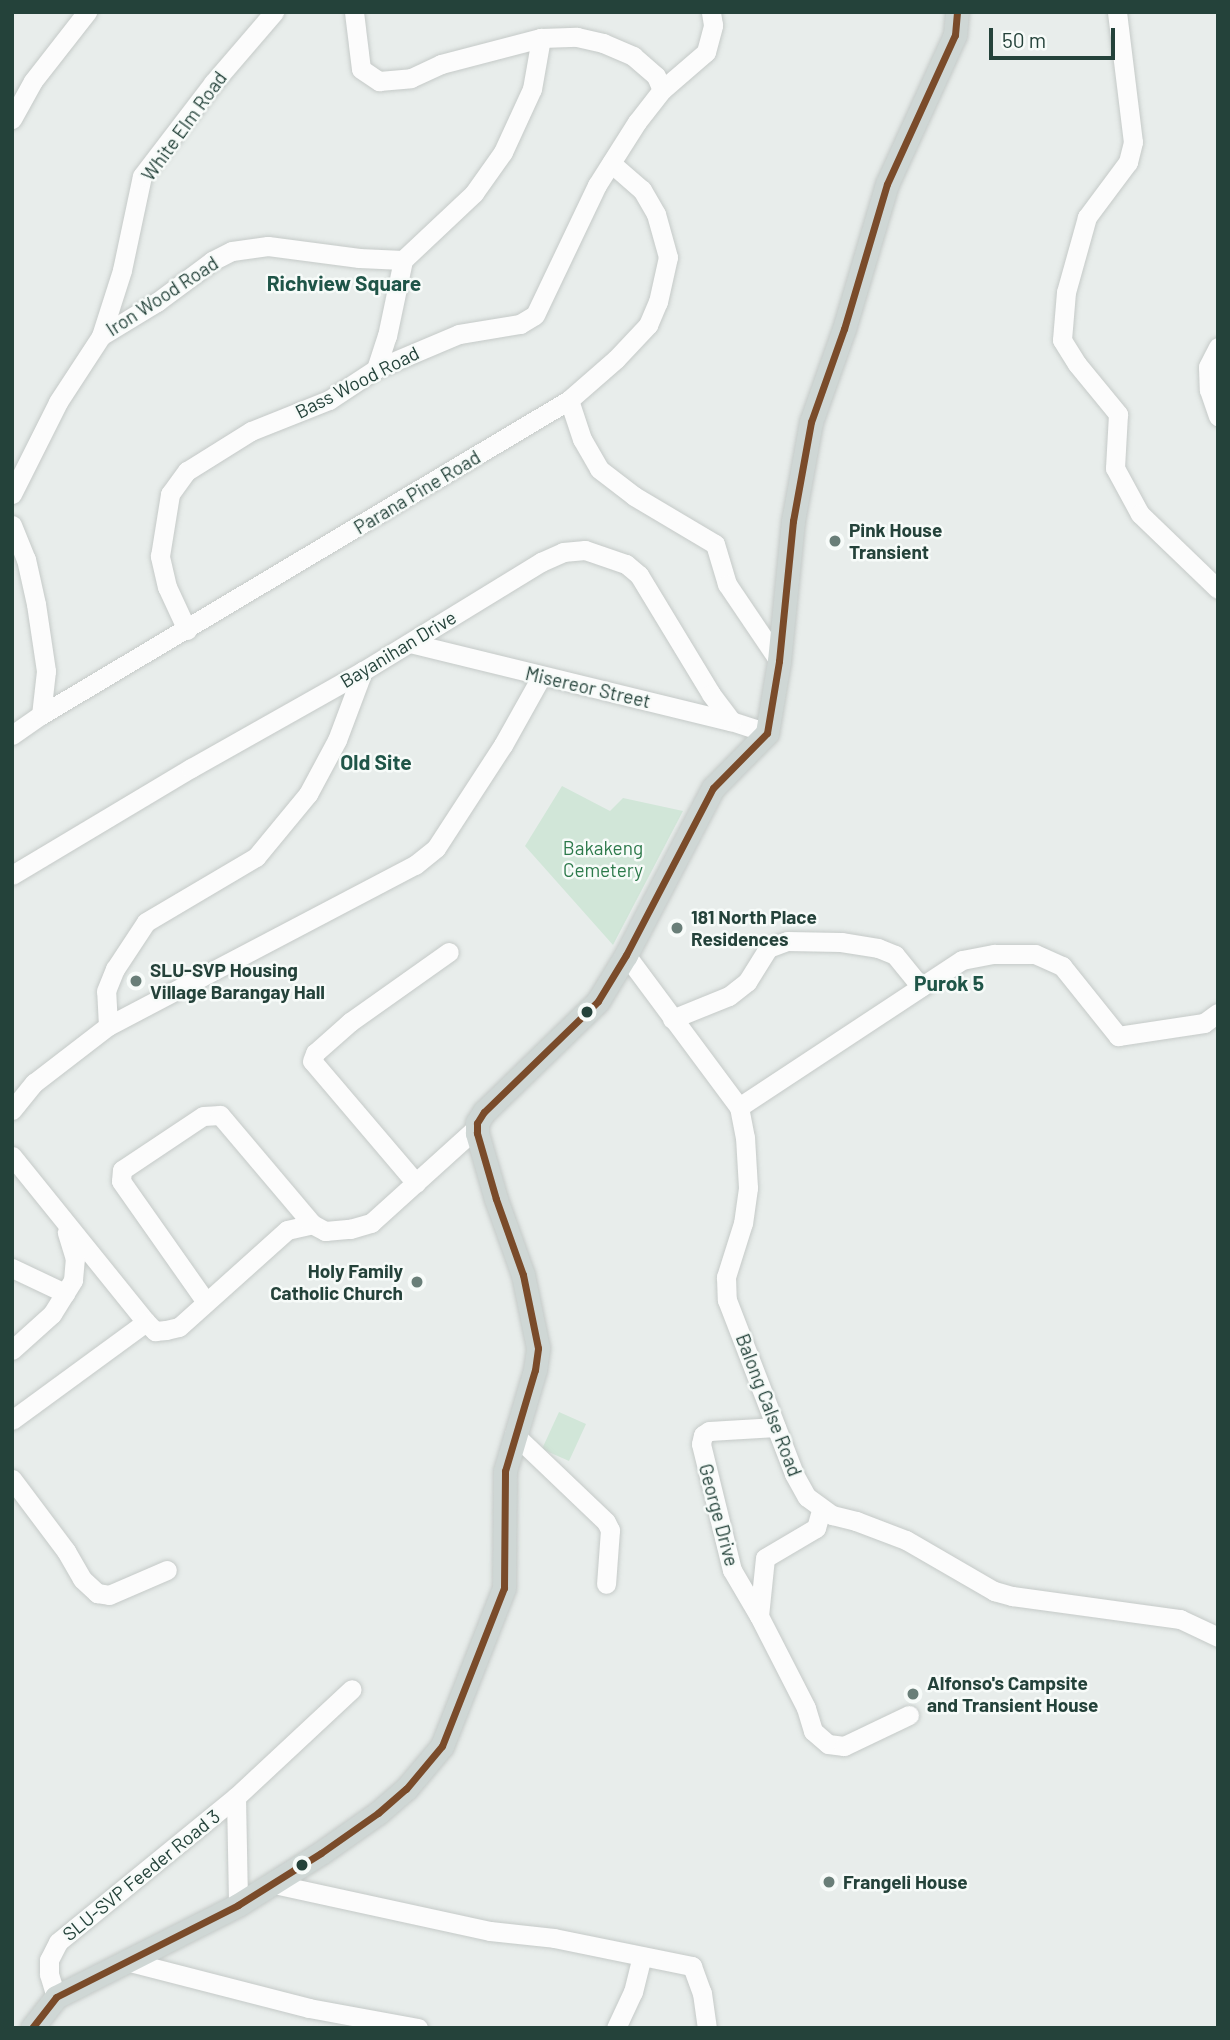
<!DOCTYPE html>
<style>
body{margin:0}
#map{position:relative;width:1230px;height:2040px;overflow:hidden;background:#e8edeb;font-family:Barlow,sans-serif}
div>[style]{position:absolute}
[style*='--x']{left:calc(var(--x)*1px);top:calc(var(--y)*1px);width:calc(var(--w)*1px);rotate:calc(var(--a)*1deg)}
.green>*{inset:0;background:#d1e6d8}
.roads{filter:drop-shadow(0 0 2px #c5cac8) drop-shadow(0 0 2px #c5cac8)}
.minor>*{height:19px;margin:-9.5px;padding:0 9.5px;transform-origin:9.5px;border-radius:9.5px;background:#fcfcfc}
.major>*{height:23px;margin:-11.5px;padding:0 11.5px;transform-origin:11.5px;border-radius:11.5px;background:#cfd7d5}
.bus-1>*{height:7px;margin:-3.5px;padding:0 3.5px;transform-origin:3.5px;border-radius:3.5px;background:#7a4b2a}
.dots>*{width:19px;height:19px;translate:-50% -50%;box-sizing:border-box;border:4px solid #f7fbf9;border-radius:50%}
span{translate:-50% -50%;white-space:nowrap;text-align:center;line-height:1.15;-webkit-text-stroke:5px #f7fbf9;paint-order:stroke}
.street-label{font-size:19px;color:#24423a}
.poi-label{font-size:19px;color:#24423a;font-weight:700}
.left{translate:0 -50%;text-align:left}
.right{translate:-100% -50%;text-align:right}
.park-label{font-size:19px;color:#2d7a4b}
.neighbourhood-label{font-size:21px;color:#1f5548;font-weight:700}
.frame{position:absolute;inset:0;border:14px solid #24423a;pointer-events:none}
.scale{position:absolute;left:989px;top:28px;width:126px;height:32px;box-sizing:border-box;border:4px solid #24423a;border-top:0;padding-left:9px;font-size:21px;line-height:24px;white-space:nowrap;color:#24423a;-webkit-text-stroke:5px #f7fbf9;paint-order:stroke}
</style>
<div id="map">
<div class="green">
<i style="clip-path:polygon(562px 786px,610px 811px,623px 798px,683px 811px,613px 945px,525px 846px)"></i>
<i style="clip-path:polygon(559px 1412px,586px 1424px,569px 1461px,542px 1449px)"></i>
</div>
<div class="roads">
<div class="minor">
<i style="--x:354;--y:12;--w:57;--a:83"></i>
<i style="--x:361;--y:69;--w:22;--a:34"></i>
<i style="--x:379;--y:81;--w:32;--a:-5"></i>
<i style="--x:411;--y:78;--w:33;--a:-25"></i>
<i style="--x:441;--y:64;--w:103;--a:-14.6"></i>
<i style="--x:541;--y:38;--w:36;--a:-2"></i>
<i style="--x:577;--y:37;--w:27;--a:13"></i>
<i style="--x:603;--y:43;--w:33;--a:23"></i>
<i style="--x:633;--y:56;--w:30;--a:41"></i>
<i style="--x:656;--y:76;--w:15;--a:67"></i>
<i style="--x:1117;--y:12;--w:131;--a:83"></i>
<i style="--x:1133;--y:142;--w:21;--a:104"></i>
<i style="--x:1128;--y:162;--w:69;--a:126.7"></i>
<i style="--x:1087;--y:217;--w:78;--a:105.6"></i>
<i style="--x:1066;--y:292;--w:48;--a:94.8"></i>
<i style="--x:1062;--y:340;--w:28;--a:58"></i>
<i style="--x:1077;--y:364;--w:65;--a:50.6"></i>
<i style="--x:1118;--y:414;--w:54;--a:93.2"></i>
<i style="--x:1115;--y:468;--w:52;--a:61.5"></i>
<i style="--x:1140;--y:514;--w:108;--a:43.9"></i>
<i style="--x:12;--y:119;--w:43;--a:-61.1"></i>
<i style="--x:33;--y:81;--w:88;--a:-52"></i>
<i style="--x:101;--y:336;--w:69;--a:-72.3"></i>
<i style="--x:122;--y:270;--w:96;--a:-78"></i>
<i style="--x:142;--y:176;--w:117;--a:-52.6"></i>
<i style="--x:213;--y:83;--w:94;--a:-49.3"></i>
<i style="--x:1218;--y:347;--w:22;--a:117"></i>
<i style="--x:1208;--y:367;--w:23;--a:88"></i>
<i style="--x:1209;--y:390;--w:28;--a:71"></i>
<i style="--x:376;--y:369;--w:35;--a:-72"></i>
<i style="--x:387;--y:336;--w:78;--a:-78.1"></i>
<i style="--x:403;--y:260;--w:98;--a:-43.3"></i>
<i style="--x:474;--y:193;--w:50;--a:-54.7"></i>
<i style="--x:503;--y:152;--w:69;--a:-65.3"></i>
<i style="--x:532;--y:89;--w:52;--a:-80"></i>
<i style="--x:569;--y:400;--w:41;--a:71.6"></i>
<i style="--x:582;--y:439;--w:34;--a:60"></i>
<i style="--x:599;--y:469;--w:44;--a:37.6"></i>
<i style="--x:634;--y:496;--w:94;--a:30.7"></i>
<i style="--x:715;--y:544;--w:42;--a:73.3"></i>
<i style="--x:727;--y:584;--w:93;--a:56"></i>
<i style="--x:12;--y:494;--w:103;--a:-63.4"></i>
<i style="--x:58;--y:402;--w:79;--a:-56.9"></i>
<i style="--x:101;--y:336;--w:66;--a:-31.3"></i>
<i style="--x:157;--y:302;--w:69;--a:-36.7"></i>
<i style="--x:212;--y:261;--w:22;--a:-27"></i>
<i style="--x:232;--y:251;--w:36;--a:-8"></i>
<i style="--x:268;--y:246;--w:92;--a:7.5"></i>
<i style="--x:359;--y:258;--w:44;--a:2.6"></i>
<i style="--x:12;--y:525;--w:37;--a:68"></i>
<i style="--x:26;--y:559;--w:46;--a:77.5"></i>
<i style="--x:36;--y:604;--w:68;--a:81.5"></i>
<i style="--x:46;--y:671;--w:44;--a:96.5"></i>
<i style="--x:187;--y:630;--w:47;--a:-114.9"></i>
<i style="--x:167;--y:587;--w:32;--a:-103"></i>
<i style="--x:160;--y:556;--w:63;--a:-80.8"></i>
<i style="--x:170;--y:494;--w:29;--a:-54"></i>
<i style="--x:187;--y:471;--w:75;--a:-32"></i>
<i style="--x:251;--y:431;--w:84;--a:-21.7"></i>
<i style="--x:329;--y:400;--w:56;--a:-33.4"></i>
<i style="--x:376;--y:369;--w:90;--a:-22.9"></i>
<i style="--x:459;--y:334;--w:62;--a:-9.3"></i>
<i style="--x:520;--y:324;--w:17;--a:-31"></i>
<i style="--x:535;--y:315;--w:144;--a:-64.5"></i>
<i style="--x:597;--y:185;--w:75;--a:-57.6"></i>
<i style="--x:637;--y:122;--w:41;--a:-52"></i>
<i style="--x:662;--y:90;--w:58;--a:-40.8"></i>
<i style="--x:706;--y:52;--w:28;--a:-75"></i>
<i style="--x:713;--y:25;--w:13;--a:-99"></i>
<i style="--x:410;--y:643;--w:330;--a:13.7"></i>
<i style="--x:731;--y:721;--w:38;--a:18"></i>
<i style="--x:12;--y:735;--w:35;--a:-35"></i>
<i style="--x:41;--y:715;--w:615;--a:-30.82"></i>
<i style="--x:569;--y:400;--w:62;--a:-41.1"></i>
<i style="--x:616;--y:359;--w:47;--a:-46.7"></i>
<i style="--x:648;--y:325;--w:25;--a:-67"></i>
<i style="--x:658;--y:302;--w:46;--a:-77.5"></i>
<i style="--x:668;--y:257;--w:45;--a:-105.6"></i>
<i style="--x:656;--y:214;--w:28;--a:-120"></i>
<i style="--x:642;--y:190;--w:41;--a:-138.9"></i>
<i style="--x:12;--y:875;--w:209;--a:-30.9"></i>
<i style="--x:191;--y:768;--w:197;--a:-29.4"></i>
<i style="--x:363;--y:671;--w:209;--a:-31.5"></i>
<i style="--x:541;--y:562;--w:24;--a:-24"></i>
<i style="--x:563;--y:552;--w:22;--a:-5"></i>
<i style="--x:585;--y:550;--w:43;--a:18.9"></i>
<i style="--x:626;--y:564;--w:17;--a:40"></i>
<i style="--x:639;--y:575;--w:139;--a:58.8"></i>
<i style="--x:711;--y:694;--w:34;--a:53"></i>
<i style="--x:626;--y:955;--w:189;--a:53.4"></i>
<i style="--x:739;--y:1107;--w:31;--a:79"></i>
<i style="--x:745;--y:1137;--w:51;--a:86.6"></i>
<i style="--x:748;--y:1188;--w:35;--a:98"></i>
<i style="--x:743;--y:1223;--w:57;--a:107.5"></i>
<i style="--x:726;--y:1277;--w:23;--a:88"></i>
<i style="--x:727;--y:1300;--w:186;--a:68.9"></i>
<i style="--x:794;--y:1474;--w:26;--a:61"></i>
<i style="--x:807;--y:1497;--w:31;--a:36"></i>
<i style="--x:832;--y:1515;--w:25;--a:14"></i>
<i style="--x:856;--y:1521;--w:53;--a:20.8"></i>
<i style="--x:906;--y:1540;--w:102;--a:30.1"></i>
<i style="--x:994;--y:1591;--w:19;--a:16"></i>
<i style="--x:1012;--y:1596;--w:170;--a:7.8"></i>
<i style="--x:1180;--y:1619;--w:42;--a:25.3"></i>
<i style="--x:672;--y:1019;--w:61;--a:-22"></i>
<i style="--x:729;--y:996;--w:23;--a:-38"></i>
<i style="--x:747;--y:982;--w:40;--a:-58"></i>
<i style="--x:768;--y:948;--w:20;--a:-20"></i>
<i style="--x:787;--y:941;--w:54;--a:1.1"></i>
<i style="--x:841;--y:942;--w:37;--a:9"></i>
<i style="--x:878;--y:948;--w:18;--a:22"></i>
<i style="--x:895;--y:955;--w:41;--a:50.9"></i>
<i style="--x:108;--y:1026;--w:35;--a:-93"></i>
<i style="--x:106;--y:991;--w:24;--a:-68"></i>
<i style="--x:115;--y:969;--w:56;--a:-56.6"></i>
<i style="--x:146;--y:922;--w:128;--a:-30.6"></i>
<i style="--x:256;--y:857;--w:82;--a:-50.5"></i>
<i style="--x:308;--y:794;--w:61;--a:-61.8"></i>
<i style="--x:337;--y:740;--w:74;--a:-69.4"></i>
<i style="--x:739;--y:1107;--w:267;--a:-33.4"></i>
<i style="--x:962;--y:960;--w:33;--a:-11"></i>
<i style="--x:994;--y:954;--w:41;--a:0"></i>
<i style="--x:1035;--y:954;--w:30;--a:24"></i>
<i style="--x:1062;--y:966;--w:90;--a:51.3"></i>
<i style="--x:1118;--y:1036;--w:87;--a:-8.6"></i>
<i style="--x:1204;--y:1023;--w:17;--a:-36"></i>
<i style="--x:12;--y:1110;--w:35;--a:-51"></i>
<i style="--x:34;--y:1083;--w:93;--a:-37.6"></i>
<i style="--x:108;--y:1026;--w:347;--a:-27.7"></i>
<i style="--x:415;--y:865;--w:27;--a:-39"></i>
<i style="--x:436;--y:848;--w:123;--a:-57"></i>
<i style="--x:503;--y:745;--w:78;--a:-60.8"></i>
<i style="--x:12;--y:1156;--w:213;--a:51.1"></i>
<i style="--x:146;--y:1322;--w:13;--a:45"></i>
<i style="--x:155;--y:1331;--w:11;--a:-5"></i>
<i style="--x:166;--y:1330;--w:13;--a:-13"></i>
<i style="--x:179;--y:1327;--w:145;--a:-41.9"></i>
<i style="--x:287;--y:1230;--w:26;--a:-13"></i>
<i style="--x:312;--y:1224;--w:15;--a:28"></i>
<i style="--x:325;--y:1231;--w:25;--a:-5"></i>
<i style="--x:350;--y:1229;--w:22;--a:-16"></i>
<i style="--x:371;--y:1223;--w:142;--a:-42.1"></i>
<i style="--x:416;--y:1183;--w:160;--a:-130.4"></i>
<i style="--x:312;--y:1061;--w:9;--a:-69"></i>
<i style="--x:315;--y:1053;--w:47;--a:-41.5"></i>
<i style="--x:350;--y:1022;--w:121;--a:-35.3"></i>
<i style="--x:12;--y:1268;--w:59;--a:25.3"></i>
<i style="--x:206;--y:1302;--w:148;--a:-125.1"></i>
<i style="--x:121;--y:1181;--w:11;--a:-85"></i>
<i style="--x:122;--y:1170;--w:97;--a:-33.7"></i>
<i style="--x:203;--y:1116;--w:17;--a:-3"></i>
<i style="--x:220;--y:1115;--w:143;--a:49.8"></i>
<i style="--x:12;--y:1350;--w:54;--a:-42"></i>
<i style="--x:52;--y:1314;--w:40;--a:-58"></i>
<i style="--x:73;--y:1280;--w:21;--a:-85"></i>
<i style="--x:75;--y:1259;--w:28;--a:-107"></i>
<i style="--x:12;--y:1420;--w:166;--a:-36.2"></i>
<i style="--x:776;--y:1427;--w:67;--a:176.6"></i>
<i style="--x:709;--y:1431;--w:7;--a:146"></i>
<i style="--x:703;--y:1435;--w:9;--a:103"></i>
<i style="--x:701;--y:1444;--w:130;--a:76.2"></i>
<i style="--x:732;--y:1570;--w:53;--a:59.6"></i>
<i style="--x:759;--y:1616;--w:103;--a:62.9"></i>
<i style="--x:806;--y:1708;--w:24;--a:73"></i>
<i style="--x:813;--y:1731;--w:20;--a:41"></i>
<i style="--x:828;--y:1744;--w:16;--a:7"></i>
<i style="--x:844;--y:1746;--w:72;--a:-25.5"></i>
<i style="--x:514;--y:1434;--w:127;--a:43.7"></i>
<i style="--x:606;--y:1522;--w:9;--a:63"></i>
<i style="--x:610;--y:1530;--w:54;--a:94.2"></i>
<i style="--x:12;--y:1479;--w:90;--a:53.1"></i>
<i style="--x:66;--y:1551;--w:32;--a:60"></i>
<i style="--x:82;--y:1579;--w:21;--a:43"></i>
<i style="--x:97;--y:1593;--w:12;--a:9"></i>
<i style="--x:109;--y:1595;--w:63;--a:-23.3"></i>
<i style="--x:759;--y:1616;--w:58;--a:-84.1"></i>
<i style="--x:765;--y:1558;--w:59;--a:-30.5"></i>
<i style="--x:816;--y:1528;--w:19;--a:-74"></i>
<i style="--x:236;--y:1797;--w:108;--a:88.9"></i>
<i style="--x:274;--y:1884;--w:221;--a:12.3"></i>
<i style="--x:490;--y:1931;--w:64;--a:6.2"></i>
<i style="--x:554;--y:1938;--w:141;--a:11.5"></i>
<i style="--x:692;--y:1966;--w:29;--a:70"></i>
<i style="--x:702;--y:1993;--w:35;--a:82"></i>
<i style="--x:130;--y:1962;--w:185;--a:14.4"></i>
<i style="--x:309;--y:2008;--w:111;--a:10.4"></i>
<i style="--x:56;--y:1997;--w:24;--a:-107"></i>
<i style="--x:49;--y:1974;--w:14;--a:-90"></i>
<i style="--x:49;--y:1960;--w:20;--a:-63"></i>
<i style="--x:58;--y:1942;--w:230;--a:-39.2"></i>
<i style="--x:236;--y:1797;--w:158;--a:-43"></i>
<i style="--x:616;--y:2028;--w:40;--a:-65"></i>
<i style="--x:633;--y:1992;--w:36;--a:-76"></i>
</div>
<div class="major">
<i style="--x:32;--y:2028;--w:39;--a:-52"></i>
<i style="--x:56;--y:1997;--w:204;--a:-26.8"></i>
<i style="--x:238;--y:1905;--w:98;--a:-32.1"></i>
<i style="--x:321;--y:1853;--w:70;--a:-35.1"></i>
<i style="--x:378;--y:1813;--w:37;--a:-41"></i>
<i style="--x:406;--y:1789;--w:56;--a:-50.1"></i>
<i style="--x:442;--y:1746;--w:170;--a:-68.6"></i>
<i style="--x:504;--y:1588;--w:117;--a:-89.5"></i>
<i style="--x:505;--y:1471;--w:105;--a:-73.5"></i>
<i style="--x:535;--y:1370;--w:22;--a:-82"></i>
<i style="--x:538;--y:1348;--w:75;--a:-101.6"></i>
<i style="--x:523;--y:1275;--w:81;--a:-109.6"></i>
<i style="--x:496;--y:1199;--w:69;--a:-106.1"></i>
<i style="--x:477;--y:1133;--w:10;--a:-90"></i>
<i style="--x:477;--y:1123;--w:13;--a:-58"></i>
<i style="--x:484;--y:1112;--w:159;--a:-44.2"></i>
<i style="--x:598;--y:1001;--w:54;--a:-58.7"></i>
<i style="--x:626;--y:955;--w:188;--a:-62.5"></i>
<i style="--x:713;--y:788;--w:77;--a:-45.5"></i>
<i style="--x:767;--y:733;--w:73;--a:-80.5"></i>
<i style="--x:779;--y:661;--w:141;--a:-84.3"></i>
<i style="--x:793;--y:521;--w:101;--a:-79.7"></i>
<i style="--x:811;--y:422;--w:99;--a:-70.5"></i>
<i style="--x:844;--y:329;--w:151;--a:-73.5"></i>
<i style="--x:887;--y:184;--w:164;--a:-65.5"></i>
<i style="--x:955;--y:35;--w:23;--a:-85"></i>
</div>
</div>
<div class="bus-1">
<i style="--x:32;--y:2028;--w:39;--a:-52"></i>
<i style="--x:56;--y:1997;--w:204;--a:-26.8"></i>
<i style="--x:238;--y:1905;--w:98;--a:-32.1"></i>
<i style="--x:321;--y:1853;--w:70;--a:-35.1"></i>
<i style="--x:378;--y:1813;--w:37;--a:-41"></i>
<i style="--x:406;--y:1789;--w:56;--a:-50.1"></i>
<i style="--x:442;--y:1746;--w:170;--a:-68.6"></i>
<i style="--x:504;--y:1588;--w:117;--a:-89.5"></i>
<i style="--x:505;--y:1471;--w:105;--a:-73.5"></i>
<i style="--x:535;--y:1370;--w:22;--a:-82"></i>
<i style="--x:538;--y:1348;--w:75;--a:-101.6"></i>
<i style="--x:523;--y:1275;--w:81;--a:-109.6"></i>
<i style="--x:496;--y:1199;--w:69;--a:-106.1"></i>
<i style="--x:477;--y:1133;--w:10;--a:-90"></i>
<i style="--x:477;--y:1123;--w:13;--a:-58"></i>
<i style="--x:484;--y:1112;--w:159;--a:-44.2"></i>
<i style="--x:598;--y:1001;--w:54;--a:-58.7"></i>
<i style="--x:626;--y:955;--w:188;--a:-62.5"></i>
<i style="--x:713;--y:788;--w:77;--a:-45.5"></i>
<i style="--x:767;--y:733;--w:73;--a:-80.5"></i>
<i style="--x:779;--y:661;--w:141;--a:-84.3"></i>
<i style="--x:793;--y:521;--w:101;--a:-79.7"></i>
<i style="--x:811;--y:422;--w:99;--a:-70.5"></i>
<i style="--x:844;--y:329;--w:151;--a:-73.5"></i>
<i style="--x:887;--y:184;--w:164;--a:-65.5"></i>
<i style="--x:955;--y:35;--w:23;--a:-85"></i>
</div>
<div class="dots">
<i style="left:835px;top:541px;background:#697e78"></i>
<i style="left:677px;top:928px;background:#697e78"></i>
<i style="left:136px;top:981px;background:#697e78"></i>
<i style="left:587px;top:1012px;background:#24423a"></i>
<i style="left:417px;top:1282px;background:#697e78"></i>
<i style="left:913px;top:1694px;background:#697e78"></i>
<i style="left:302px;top:1865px;background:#24423a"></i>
<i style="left:829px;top:1882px;background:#697e78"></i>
</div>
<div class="street-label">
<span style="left:184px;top:126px;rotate:-54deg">White Elm Road</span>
<span style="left:162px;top:296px;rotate:-33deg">Iron Wood Road</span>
<span style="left:357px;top:382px;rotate:-27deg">Bass Wood Road</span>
<span style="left:417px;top:492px;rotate:-31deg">Parana Pine Road</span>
<span style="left:398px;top:649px;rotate:-31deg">Bayanihan Drive</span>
<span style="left:588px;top:687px;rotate:13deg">Misereor Street</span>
<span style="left:769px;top:1405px;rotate:69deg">Balong Calse Road</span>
<span style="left:719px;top:1515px;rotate:75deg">George Drive</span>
<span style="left:141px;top:1875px;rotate:-39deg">SLU-SVP Feeder Road 3</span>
</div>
<div class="poi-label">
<span class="left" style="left:849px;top:541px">Pink House<br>Transient</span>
<span class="left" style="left:691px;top:928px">181 North Place<br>Residences</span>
<span class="left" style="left:150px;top:981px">SLU-SVP Housing<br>Village Barangay Hall</span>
<span class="right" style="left:403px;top:1282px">Holy Family<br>Catholic Church</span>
<span class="left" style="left:927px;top:1694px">Alfonso's Campsite<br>and Transient House</span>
<span class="left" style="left:843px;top:1882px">Frangeli House</span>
</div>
<div class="park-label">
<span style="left:603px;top:859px">Bakakeng<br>Cemetery</span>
</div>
<div class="neighbourhood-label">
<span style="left:344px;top:283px">Richview Square</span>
<span style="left:376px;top:762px">Old Site</span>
<span style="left:949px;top:983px">Purok 5</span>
</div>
<div class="frame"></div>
<div class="scale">50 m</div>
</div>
